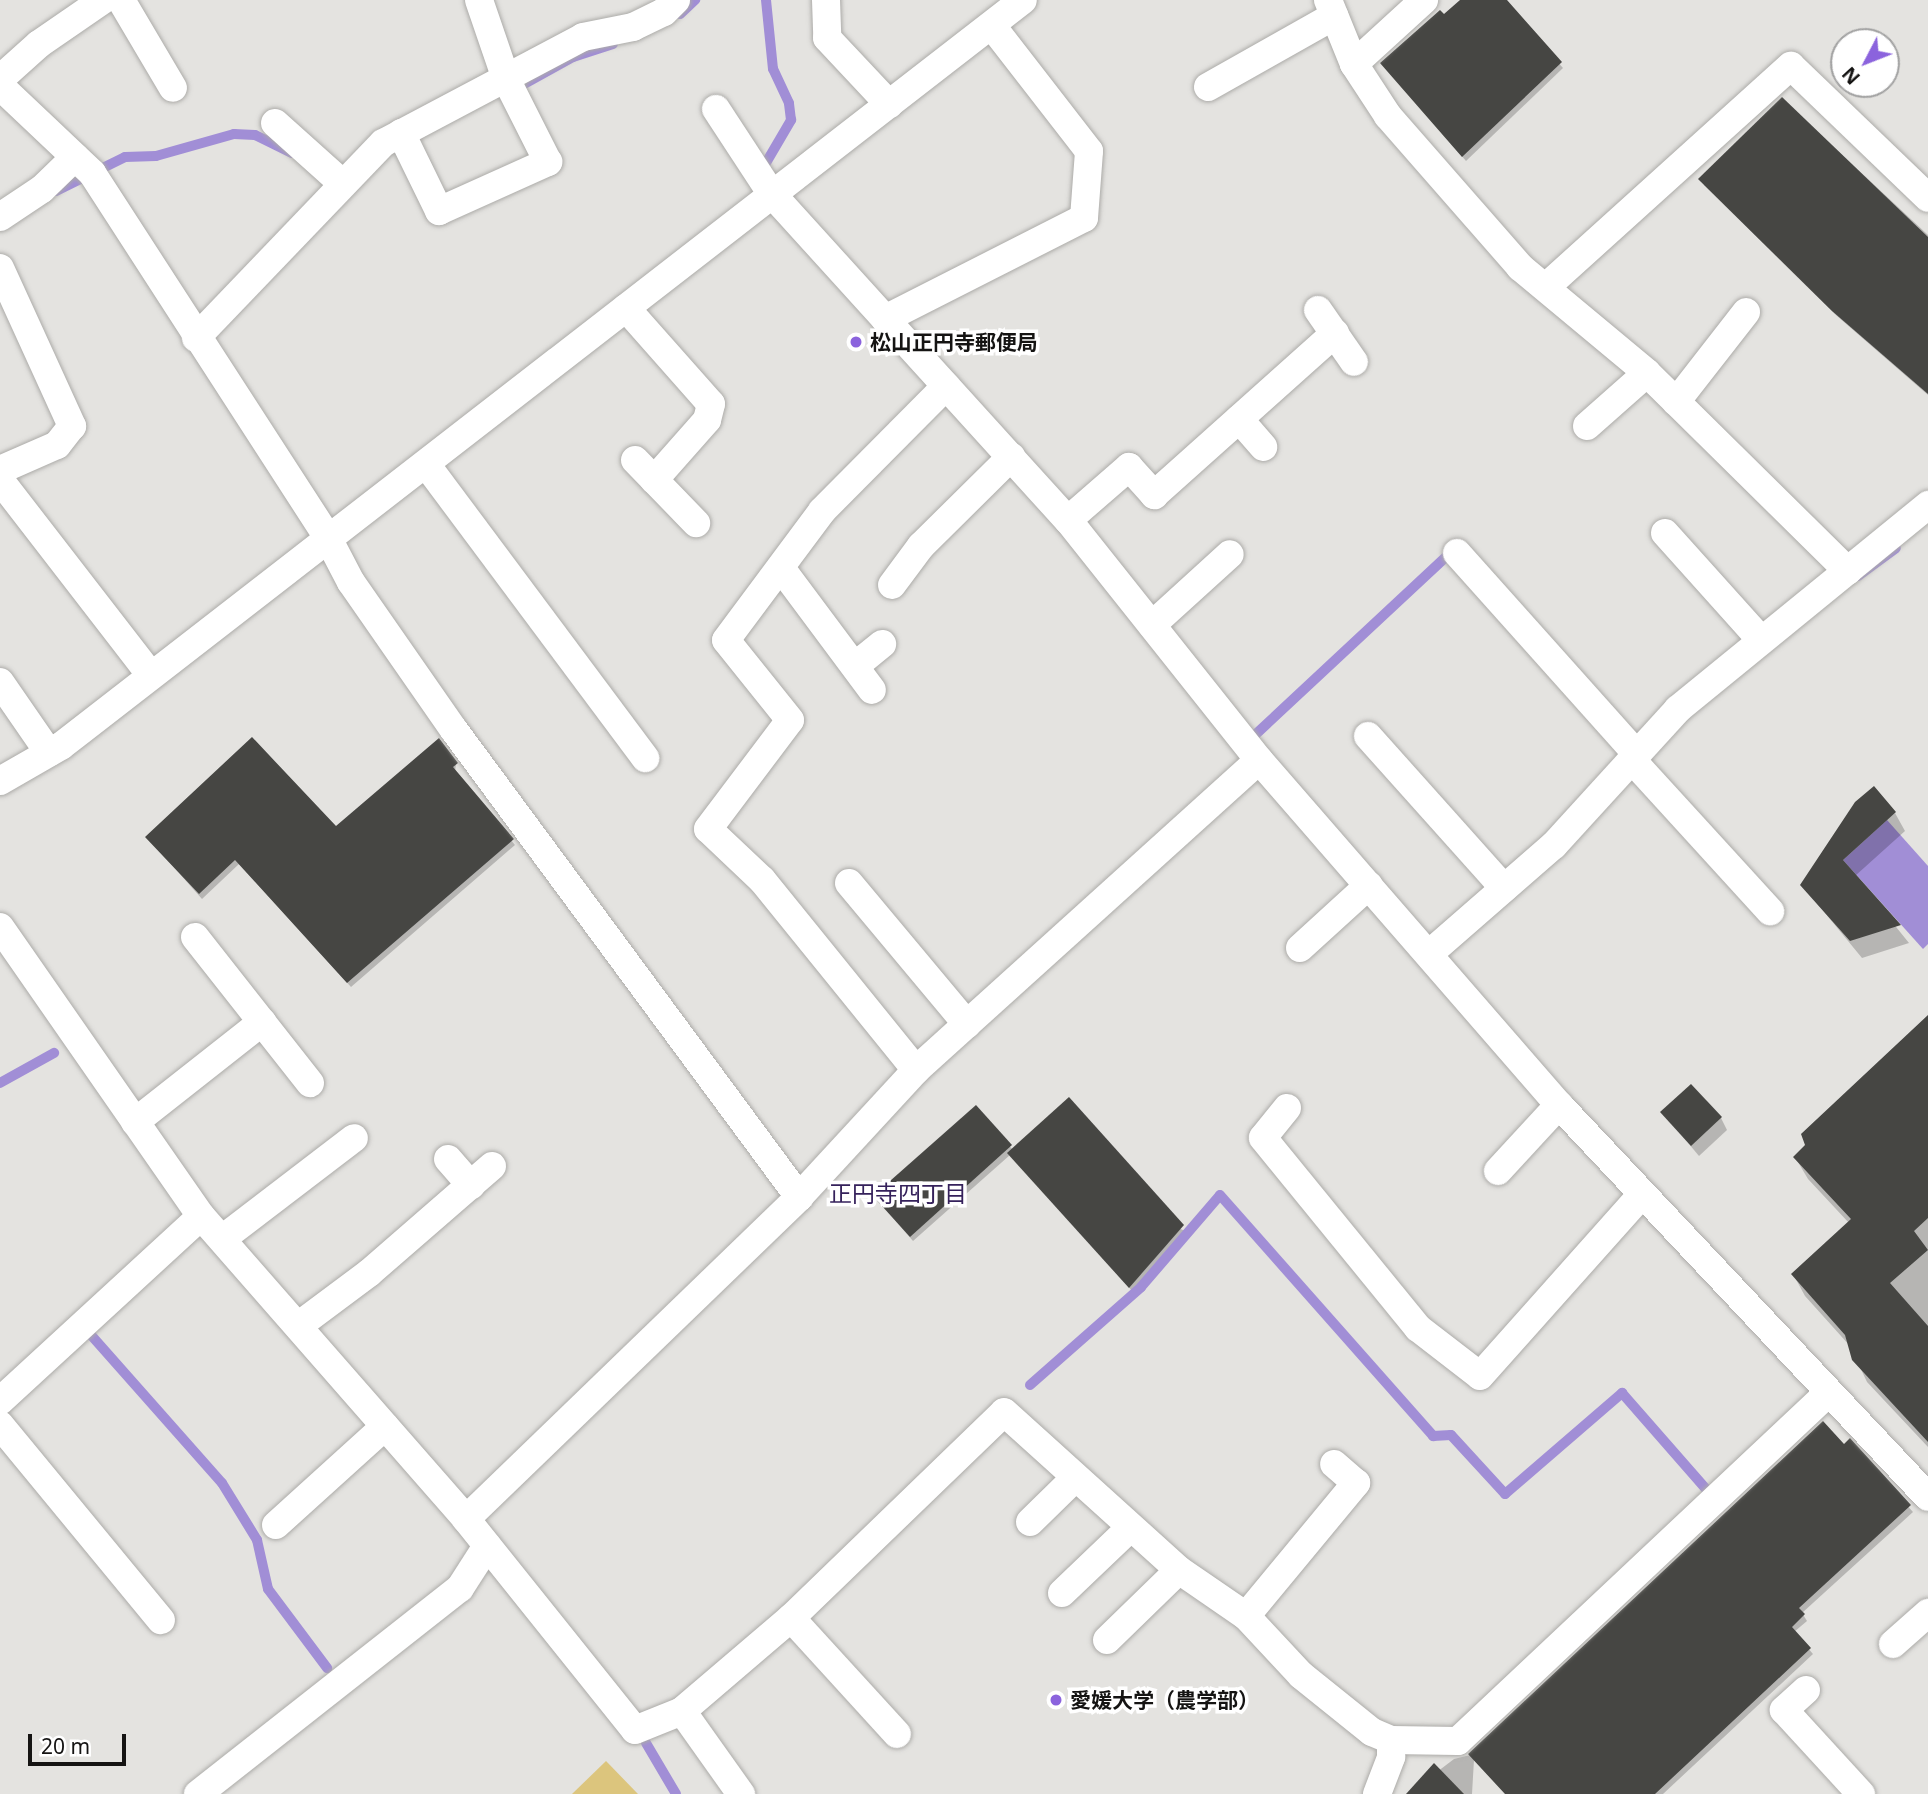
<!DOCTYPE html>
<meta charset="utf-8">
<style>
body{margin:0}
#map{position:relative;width:1928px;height:1794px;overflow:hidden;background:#e4e3e0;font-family:"Noto Sans","Noto Sans JP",sans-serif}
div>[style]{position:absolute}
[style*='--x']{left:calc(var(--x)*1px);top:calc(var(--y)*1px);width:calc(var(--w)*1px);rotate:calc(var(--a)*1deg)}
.green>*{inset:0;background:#dcc57d}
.water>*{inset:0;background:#a18ed6}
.shadow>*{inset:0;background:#0003}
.stream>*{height:10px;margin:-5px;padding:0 5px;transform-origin:5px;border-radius:5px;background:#a18ed6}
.building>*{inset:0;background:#464643}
.roads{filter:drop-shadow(0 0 2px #acaba8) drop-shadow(0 0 2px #acaba8)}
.street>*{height:28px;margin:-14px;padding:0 14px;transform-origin:14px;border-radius:14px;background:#fff}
.dots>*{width:19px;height:19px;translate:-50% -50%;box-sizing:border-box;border:4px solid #fff;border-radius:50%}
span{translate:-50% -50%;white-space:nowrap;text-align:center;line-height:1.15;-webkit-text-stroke:7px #fff;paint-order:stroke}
.poi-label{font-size:21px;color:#151413;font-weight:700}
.left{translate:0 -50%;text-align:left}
.neighbourhood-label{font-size:23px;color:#35215b}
.north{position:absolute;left:1830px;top:28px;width:70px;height:70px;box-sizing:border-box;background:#fff;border:2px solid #a1a1a1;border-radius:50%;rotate:228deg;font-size:19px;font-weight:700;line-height:28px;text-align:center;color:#151413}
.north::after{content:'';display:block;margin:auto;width:24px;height:32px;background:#8b63dd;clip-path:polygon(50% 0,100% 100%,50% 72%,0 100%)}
.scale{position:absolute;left:28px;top:1734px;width:98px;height:32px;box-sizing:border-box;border:4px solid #151413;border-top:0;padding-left:9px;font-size:21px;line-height:24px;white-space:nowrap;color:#151413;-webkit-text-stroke:5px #fff;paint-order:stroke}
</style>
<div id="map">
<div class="green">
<i style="clip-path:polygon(606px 1761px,638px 1794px,572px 1794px)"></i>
</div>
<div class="water">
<i style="clip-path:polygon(1887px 820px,1928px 866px,1928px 944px,1923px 949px,1843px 860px)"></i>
</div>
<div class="shadow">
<i style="clip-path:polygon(1463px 0,1504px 0,1563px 68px,1466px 161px,1382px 63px)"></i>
<i style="clip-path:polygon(1782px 99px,1928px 235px,1928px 395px,1837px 316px,1704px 185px)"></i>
<i style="clip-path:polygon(456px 764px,455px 772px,515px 845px,351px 987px,239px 864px,202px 899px,147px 837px,336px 829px)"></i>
<i style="clip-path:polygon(1895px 813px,1905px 831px,1855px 876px,1909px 943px,1862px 958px,1802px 885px)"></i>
<i style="clip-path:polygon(1928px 1018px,1928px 1447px,1867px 1382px,1850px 1346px,1805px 1296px,1793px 1274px,1849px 1223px,1808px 1179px,1795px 1157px)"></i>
<i style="clip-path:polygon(975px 1107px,1013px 1150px,1185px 1231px,1133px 1292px,1010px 1155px,913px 1241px,875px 1197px)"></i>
<i style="clip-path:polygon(1663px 1113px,1721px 1118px,1727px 1130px,1699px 1156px)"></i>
<i style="clip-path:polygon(1850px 1441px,1913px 1512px,1802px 1613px,1807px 1621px,1794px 1632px,1813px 1654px,1663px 1794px,1506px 1794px,1474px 1760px,1472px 1794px,1408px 1794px,1454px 1759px,1470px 1755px)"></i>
</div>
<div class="stream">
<i style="--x:680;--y:14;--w:21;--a:-43"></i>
<i style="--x:513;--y:90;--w:68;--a:-28.8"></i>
<i style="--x:573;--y:57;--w:42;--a:-18"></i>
<i style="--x:763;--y:168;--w:56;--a:-59.7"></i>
<i style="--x:791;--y:120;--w:17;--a:-97"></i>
<i style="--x:789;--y:103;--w:38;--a:-115"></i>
<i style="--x:773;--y:69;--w:69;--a:-95.8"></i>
<i style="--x:56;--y:191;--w:77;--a:-26.2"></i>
<i style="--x:125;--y:157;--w:31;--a:-2"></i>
<i style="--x:156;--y:156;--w:81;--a:-15.8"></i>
<i style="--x:234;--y:134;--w:21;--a:3"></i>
<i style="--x:255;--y:135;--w:41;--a:25.9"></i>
<i style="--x:1858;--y:576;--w:47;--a:-36.4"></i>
<i style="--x:1256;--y:734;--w:261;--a:-43"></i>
<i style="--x:0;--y:1083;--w:62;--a:-29.1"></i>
<i style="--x:91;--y:1335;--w:198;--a:48.5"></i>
<i style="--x:222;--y:1483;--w:67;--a:58.4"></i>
<i style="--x:257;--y:1540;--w:50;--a:77.3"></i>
<i style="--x:268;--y:1589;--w:99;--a:53.2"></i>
<i style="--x:1030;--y:1385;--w:148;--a:-41.4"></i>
<i style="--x:1141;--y:1287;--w:121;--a:-49.3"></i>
<i style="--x:1220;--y:1195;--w:322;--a:48.5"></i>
<i style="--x:1433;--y:1436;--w:18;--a:-3"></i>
<i style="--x:1451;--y:1435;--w:80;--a:47.5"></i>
<i style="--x:1505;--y:1494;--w:155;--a:-40.8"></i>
<i style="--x:1622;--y:1393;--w:140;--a:48.8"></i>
<i style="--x:646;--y:1743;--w:59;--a:59.5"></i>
</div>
<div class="building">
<i style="clip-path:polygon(1460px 0,1507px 0,1562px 62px,1462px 157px,1380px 63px,1440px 10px,1444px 14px)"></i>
<i style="clip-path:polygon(1782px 97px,1928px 237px,1928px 394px,1832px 311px,1698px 179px)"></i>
<i style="clip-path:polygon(252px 737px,336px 826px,439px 738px,458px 763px,453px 767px,514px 839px,347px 983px,235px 860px,199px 894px,145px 837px)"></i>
<i style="clip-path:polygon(1874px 786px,1896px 812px,1843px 860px,1901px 925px,1850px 941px,1800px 885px,1855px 802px)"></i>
<i style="clip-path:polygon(1928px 1015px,1928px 1218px,1914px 1231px,1928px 1250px,1890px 1283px,1928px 1326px,1928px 1442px,1852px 1360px,1845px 1335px,1791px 1274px,1851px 1219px,1793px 1157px,1805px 1145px,1801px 1134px)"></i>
<i style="clip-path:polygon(1691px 1084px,1722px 1117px,1691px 1146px,1660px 1112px)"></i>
<i style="clip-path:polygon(1069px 1097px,1184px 1225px,1129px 1288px,1007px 1153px)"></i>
<i style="clip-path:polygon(976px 1105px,1012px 1145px,910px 1237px,873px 1196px)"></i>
<i style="clip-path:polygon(1823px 1421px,1844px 1444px,1850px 1438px,1911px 1505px,1799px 1608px,1805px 1614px,1792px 1627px,1811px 1648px,1655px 1794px,1505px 1794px,1468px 1754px)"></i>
<i style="clip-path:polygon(1434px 1763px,1464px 1794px,1406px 1794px)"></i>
</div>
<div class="roads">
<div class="street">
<i style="--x:121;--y:0;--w:102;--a:59.4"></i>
<i style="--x:826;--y:0;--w:38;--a:88"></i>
<i style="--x:827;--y:38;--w:91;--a:46.8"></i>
<i style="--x:1328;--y:0;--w:69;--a:67.9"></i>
<i style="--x:1354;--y:64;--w:62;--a:56.8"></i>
<i style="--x:1388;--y:116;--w:201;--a:48.8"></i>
<i style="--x:1520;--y:267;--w:165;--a:39.8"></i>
<i style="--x:1647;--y:373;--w:282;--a:44.6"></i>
<i style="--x:1354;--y:64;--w:95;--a:-42.4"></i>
<i style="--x:0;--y:79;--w:52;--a:-41.9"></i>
<i style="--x:39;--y:44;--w:78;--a:-34.5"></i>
<i style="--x:0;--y:86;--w:127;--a:43.4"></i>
<i style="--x:92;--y:173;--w:437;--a:57.1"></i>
<i style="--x:329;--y:540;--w:47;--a:62.4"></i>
<i style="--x:351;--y:582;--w:180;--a:55.2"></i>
<i style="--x:454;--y:730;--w:581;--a:53.54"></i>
<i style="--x:1208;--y:87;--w:145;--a:-29.4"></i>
<i style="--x:716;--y:109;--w:100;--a:56.8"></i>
<i style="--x:771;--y:193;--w:442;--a:47.8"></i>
<i style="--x:1068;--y:520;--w:307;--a:51.5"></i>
<i style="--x:1259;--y:760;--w:457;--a:49"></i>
<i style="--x:1559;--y:1105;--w:538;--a:46.73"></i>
<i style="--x:275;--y:123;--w:91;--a:41.9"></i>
<i style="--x:401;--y:133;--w:87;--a:64"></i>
<i style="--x:439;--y:211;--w:120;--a:-24.2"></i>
<i style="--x:548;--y:162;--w:93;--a:-116.8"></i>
<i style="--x:506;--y:79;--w:83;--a:-108.9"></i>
<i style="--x:0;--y:217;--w:50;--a:-33.7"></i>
<i style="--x:42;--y:189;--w:46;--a:-44.1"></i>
<i style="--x:0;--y:268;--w:174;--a:65.5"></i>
<i style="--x:72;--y:426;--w:24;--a:128"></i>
<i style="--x:57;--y:445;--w:62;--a:156.3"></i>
<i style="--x:1546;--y:287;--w:330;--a:-42.1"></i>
<i style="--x:1791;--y:66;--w:190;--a:43.9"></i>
<i style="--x:626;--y:308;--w:128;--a:48.5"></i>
<i style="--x:711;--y:404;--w:16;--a:104"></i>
<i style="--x:707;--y:420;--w:80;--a:131.5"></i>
<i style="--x:1318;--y:310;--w:63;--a:55.3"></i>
<i style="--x:885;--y:319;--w:223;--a:-26.9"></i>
<i style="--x:1084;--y:218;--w:67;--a:-85.7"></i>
<i style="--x:1089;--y:151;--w:158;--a:-127.8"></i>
<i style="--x:196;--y:338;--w:270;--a:-46.2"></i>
<i style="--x:383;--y:143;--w:226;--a:-27.9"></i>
<i style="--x:583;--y:37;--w:51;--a:-11.3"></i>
<i style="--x:633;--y:27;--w:34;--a:-26"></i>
<i style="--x:664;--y:12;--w:17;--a:-45"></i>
<i style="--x:1676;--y:402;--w:114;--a:-52.1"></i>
<i style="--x:1239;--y:419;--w:37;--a:49"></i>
<i style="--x:1587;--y:426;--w:80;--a:-41.5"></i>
<i style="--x:635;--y:460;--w:88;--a:45.9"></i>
<i style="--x:426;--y:464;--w:367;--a:53.3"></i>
<i style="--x:0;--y:480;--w:245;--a:52.3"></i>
<i style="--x:1068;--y:520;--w:81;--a:-41"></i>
<i style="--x:1129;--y:467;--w:38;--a:48"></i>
<i style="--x:1154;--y:495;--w:243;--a:-41.8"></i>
<i style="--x:1665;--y:533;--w:142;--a:48.1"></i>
<i style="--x:1457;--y:553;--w:270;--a:48.2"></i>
<i style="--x:781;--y:568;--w:152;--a:53.3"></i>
<i style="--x:892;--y:585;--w:49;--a:-53.4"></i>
<i style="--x:921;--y:546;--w:127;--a:-44.7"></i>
<i style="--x:1152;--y:625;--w:105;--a:-42.3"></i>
<i style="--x:855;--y:666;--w:35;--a:-39"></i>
<i style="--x:0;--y:682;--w:86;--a:55.4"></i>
<i style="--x:1368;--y:736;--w:204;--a:48.2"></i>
<i style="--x:1632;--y:760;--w:205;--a:47.6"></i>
<i style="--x:0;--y:781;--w:70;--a:-29.8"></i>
<i style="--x:61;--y:746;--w:1217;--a:-37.79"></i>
<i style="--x:849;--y:883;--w:184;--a:50.1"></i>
<i style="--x:0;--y:927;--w:352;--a:55.2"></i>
<i style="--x:201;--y:1216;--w:403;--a:48.8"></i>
<i style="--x:466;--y:1519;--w:270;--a:51.3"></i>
<i style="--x:635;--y:1730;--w:51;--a:-22"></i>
<i style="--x:682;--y:1711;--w:143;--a:-40.5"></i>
<i style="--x:791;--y:1618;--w:296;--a:-44"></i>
<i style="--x:1004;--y:1412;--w:236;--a:42.1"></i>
<i style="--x:1179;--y:1570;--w:81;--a:34.5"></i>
<i style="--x:1246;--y:1616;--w:81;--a:47"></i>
<i style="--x:1301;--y:1675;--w:91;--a:38.8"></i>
<i style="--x:1372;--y:1732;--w:21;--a:23"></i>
<i style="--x:1391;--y:1740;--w:67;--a:0.9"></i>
<i style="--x:1458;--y:1741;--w:508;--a:-43.24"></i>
<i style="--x:195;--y:937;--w:186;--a:51.8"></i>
<i style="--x:1300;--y:948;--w:93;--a:-42.4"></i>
<i style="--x:1430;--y:953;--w:164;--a:-41.1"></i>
<i style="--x:1554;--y:845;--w:184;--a:-47.6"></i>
<i style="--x:1678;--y:709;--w:323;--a:-39.2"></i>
<i style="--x:916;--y:1070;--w:245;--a:-129"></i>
<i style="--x:762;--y:880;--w:74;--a:-136.6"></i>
<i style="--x:708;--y:829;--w:136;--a:-53"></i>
<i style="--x:790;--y:720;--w:102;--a:-128.7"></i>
<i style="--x:726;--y:640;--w:161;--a:-53.3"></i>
<i style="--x:822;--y:511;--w:176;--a:-45.2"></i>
<i style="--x:1287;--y:1108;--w:38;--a:129"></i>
<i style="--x:1263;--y:1138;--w:245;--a:50.8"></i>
<i style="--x:1418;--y:1328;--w:78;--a:37.7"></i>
<i style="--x:1480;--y:1376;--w:242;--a:-48.3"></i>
<i style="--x:135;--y:1122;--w:162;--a:-38.2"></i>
<i style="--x:448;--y:1159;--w:35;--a:49"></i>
<i style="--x:1498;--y:1171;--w:90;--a:-47.3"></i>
<i style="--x:222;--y:1239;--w:166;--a:-37.4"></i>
<i style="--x:298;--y:1326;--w:89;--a:-36.7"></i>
<i style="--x:369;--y:1273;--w:163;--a:-41"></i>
<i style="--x:0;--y:1401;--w:273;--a:-42.6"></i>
<i style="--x:0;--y:1425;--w:253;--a:50.5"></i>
<i style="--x:466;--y:1519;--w:463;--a:-44"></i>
<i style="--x:799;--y:1197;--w:173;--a:-47.3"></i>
<i style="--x:916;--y:1070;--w:462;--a:-42.1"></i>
<i style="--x:1030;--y:1522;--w:64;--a:-44.4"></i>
<i style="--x:276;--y:1525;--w:147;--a:-42.2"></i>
<i style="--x:1062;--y:1593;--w:95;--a:-43.7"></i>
<i style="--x:1246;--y:1616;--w:173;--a:-50.4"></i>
<i style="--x:1356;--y:1483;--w:29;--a:-139"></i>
<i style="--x:791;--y:1618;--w:157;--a:47.6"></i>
<i style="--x:1107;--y:1640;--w:100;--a:-44.2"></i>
<i style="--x:1893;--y:1644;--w:47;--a:-41.5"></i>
<i style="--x:1806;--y:1690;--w:30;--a:138"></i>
<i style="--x:1784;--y:1710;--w:114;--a:47.5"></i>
<i style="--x:682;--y:1711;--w:102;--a:54.6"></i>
<i style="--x:198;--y:1794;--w:333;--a:-38.2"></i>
<i style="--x:460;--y:1588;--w:50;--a:-57.3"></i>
<i style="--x:1377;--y:1794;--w:40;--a:-69"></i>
<i style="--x:1391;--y:1757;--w:17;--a:-90"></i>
</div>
</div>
<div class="dots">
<i style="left:856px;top:342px;background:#8b63dd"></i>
<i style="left:1056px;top:1700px;background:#8b63dd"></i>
</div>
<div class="poi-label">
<span class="left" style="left:870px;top:342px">松山正円寺郵便局</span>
<span class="left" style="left:1070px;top:1700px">愛媛大学（農学部）</span>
</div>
<div class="neighbourhood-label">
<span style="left:898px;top:1193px">正円寺四丁目</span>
</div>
<div class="north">N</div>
<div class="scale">20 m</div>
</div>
